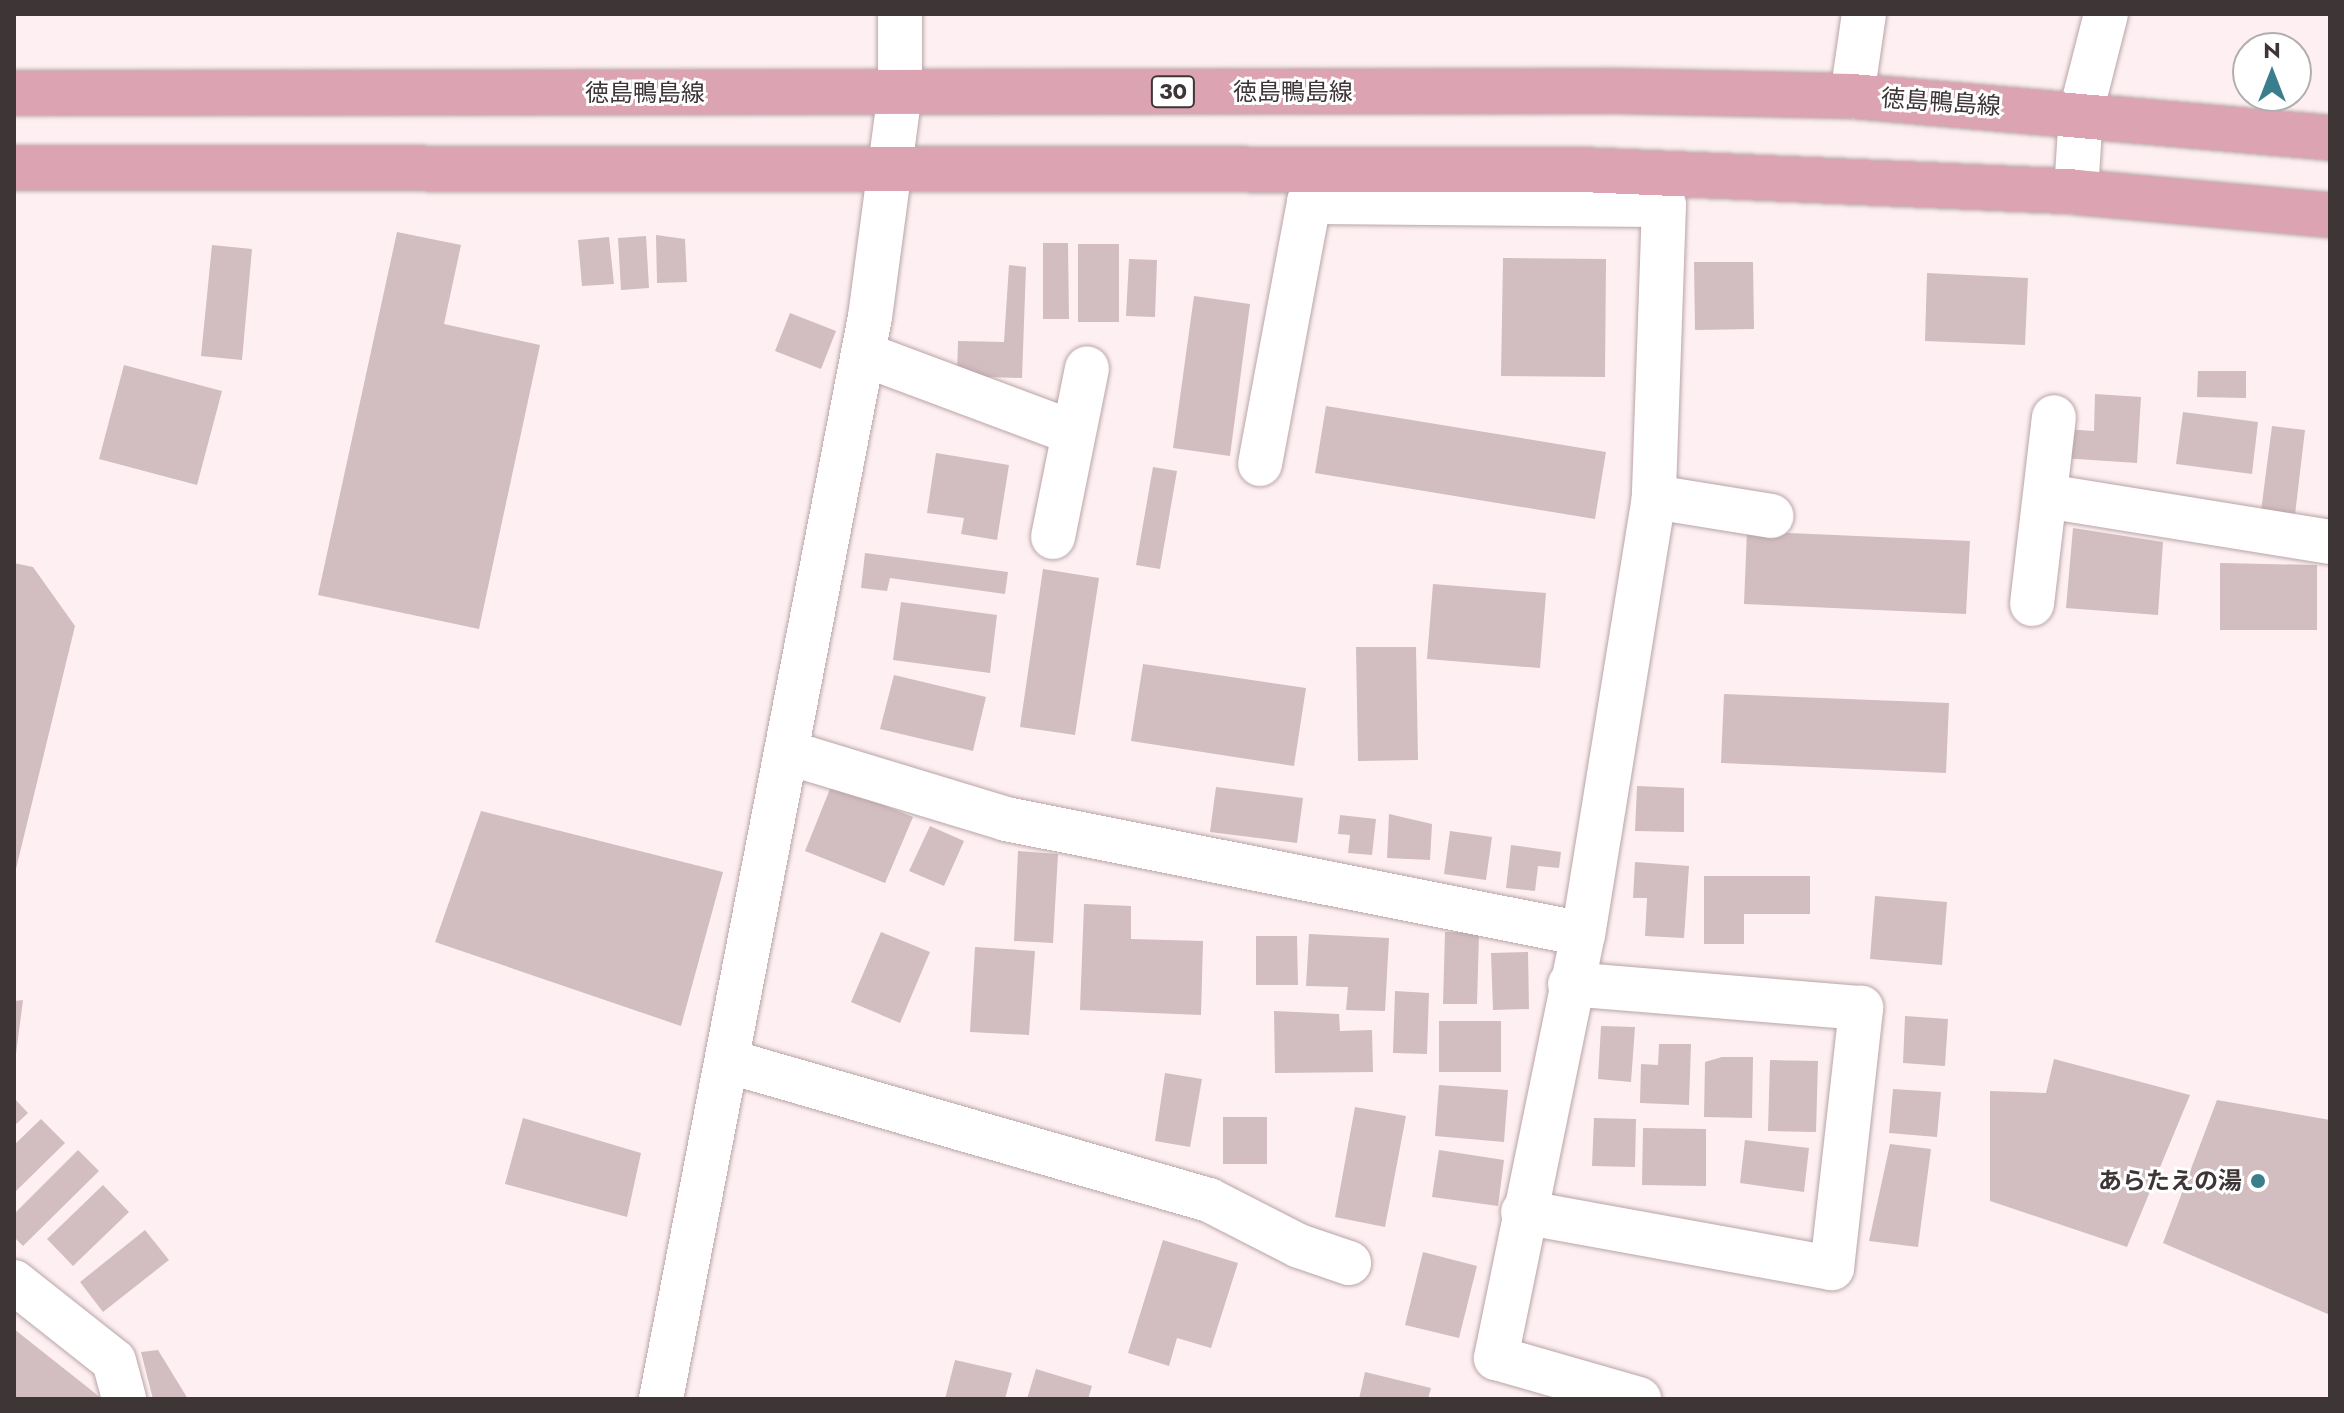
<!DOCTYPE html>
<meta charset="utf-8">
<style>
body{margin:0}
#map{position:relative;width:2344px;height:1413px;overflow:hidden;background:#fef0f2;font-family:Jost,"Noto Sans JP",sans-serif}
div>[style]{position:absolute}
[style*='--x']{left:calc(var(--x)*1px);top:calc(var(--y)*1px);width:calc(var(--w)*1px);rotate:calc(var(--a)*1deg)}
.building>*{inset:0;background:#d2bdc0}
.roads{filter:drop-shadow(0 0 2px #b9a4a7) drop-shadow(0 0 2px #b9a4a7)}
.minor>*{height:44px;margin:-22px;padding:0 22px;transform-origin:22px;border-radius:22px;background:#fff}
.major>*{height:44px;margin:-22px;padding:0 22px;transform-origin:22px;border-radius:22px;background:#dca4b2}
.dots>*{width:22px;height:22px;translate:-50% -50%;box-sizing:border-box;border:4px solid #fff;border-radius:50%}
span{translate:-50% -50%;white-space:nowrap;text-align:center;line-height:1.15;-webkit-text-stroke:6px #fff;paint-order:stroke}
.shield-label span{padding:2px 6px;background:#fff;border:2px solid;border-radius:6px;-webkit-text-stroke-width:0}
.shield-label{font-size:22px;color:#3e3537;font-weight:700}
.street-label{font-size:24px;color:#3e3537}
.poi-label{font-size:24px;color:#3e3537;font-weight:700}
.right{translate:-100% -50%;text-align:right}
.frame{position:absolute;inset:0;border:16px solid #3e3537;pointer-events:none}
.north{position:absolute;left:2232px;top:32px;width:80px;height:80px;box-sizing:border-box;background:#fff;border:2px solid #b2aeaf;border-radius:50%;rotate:0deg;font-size:22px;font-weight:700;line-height:32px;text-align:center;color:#3e3537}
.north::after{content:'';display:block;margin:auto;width:28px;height:36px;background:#3a7d8d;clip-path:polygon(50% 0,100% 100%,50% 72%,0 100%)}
</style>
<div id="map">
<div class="building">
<i style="clip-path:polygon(397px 232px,461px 245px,444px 324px,540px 345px,479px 629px,318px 595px)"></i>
<i style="clip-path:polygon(656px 235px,685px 239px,687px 282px,657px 283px)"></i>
<i style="clip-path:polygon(646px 236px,649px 288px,621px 290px,618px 238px)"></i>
<i style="clip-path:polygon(609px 237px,614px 284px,582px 286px,578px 240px)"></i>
<i style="clip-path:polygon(1043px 243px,1068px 243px,1069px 319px,1043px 319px)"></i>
<i style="clip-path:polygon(1078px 244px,1119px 244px,1119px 322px,1078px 322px)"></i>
<i style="clip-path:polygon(212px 245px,252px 249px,242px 360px,201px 356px)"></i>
<i style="clip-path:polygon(1503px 258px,1606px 259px,1605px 377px,1501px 376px)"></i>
<i style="clip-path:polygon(1129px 259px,1157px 260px,1155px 317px,1126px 316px)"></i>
<i style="clip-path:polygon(1694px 262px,1753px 262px,1754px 329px,1695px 330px)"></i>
<i style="clip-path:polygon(1009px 265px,1026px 267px,1022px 378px,957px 376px,958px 341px,1004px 342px)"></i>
<i style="clip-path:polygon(1927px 273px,2028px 278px,2025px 345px,1925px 341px)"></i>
<i style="clip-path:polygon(1194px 296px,1250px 304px,1230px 456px,1173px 448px)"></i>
<i style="clip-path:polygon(790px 313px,836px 331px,821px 369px,775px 351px)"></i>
<i style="clip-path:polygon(124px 365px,222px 391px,197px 485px,99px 459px)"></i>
<i style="clip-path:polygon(2198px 371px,2246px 371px,2246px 398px,2197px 397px)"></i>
<i style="clip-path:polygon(2095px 394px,2141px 397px,2137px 463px,2062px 458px,2064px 429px,2094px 431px)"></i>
<i style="clip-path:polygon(1326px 406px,1606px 452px,1595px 519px,1315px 473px)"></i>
<i style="clip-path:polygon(2183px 412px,2258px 422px,2252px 474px,2176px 464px)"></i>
<i style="clip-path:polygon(2272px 426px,2305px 430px,2295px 515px,2261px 511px)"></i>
<i style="clip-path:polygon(936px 453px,1009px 465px,997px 540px,961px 534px,964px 518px,927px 513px)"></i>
<i style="clip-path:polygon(1153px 467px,1177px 471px,1160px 569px,1136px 565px)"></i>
<i style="clip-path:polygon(2073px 528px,2163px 542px,2158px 615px,2066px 608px)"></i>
<i style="clip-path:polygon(1747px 531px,1970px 541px,1966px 614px,1744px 604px)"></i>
<i style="clip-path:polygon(865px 553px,1008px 572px,1005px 594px,890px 578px,887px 591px,861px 588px)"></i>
<i style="clip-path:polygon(14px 563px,33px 567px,75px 626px,15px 873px)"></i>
<i style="clip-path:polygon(2220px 563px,2317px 565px,2317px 630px,2220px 630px)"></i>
<i style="clip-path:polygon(1043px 569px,1099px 578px,1075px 735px,1020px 727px)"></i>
<i style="clip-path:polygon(1433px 584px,1546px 593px,1540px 668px,1427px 659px)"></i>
<i style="clip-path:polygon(901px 602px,997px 615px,990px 673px,893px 660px)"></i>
<i style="clip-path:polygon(1356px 647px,1416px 647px,1418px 760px,1358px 761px)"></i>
<i style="clip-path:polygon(1143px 664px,1306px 688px,1294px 766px,1131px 741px)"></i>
<i style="clip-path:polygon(894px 675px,986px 697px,973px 751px,880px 729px)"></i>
<i style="clip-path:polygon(1724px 694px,1949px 703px,1946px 773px,1721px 763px)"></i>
<i style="clip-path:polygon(832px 784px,913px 817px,885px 883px,805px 851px)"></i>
<i style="clip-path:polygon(1637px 786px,1684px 788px,1684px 832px,1635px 831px)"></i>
<i style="clip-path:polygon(1216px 787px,1303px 798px,1297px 843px,1210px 832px)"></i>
<i style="clip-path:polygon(481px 811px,723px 872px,681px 1026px,435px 942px)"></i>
<i style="clip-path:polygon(1389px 814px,1432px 824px,1430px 860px,1387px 858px)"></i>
<i style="clip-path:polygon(1340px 815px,1376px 819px,1372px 855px,1348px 853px,1350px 835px,1338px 834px)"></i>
<i style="clip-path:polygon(930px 826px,964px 841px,944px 886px,909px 871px)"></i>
<i style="clip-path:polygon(1450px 831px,1492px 837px,1486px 880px,1444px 874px)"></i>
<i style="clip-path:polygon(1511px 845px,1561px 852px,1559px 868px,1538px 866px,1535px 891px,1506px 888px)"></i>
<i style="clip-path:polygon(1018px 851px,1058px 854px,1053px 943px,1014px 941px)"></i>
<i style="clip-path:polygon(1635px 862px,1689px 866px,1684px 938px,1645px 936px,1647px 898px,1633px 898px)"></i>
<i style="clip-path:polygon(1704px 876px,1810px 876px,1810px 914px,1744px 914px,1744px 944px,1704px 944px)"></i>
<i style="clip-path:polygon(1875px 896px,1947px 902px,1942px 965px,1870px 959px)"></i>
<i style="clip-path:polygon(1084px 904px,1131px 906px,1131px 939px,1203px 941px,1201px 1015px,1080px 1010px)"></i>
<i style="clip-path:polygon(881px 932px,930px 952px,900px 1023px,851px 1002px)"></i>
<i style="clip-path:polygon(1445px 932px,1479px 933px,1477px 1004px,1443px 1004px)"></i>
<i style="clip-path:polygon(1309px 934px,1389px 938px,1385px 1011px,1346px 1010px,1348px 987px,1306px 986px)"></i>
<i style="clip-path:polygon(1256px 936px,1297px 936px,1298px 985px,1256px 985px)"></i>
<i style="clip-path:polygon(975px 947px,1035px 951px,1029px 1035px,970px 1032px)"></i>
<i style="clip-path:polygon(1528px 952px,1529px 1009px,1493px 1010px,1491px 953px)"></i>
<i style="clip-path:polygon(1395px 991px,1429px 993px,1427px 1054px,1393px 1053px)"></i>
<i style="clip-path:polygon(23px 1000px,16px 1054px,14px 1054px,14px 1001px)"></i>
<i style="clip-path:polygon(1274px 1011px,1339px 1014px,1340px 1031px,1372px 1030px,1373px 1072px,1275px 1073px)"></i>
<i style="clip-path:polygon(1905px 1016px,1948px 1019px,1945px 1066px,1903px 1063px)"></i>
<i style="clip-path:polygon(1439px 1021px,1501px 1021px,1501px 1072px,1439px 1072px)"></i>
<i style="clip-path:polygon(1601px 1026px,1635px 1027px,1631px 1082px,1598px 1079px)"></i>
<i style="clip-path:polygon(1659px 1044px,1691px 1044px,1689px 1105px,1640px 1103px,1641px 1064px,1658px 1065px)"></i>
<i style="clip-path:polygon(1722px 1057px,1753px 1057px,1752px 1118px,1704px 1117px,1705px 1062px)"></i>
<i style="clip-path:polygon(2054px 1059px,2190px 1095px,2127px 1247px,1990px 1201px,1990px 1091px,2046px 1093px)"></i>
<i style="clip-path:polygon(1770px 1060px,1818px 1061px,1816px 1132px,1768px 1131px)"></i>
<i style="clip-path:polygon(1165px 1073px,1202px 1079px,1190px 1147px,1155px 1141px)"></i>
<i style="clip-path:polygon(1439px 1085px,1508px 1090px,1504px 1142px,1435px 1136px)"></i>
<i style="clip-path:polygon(1893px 1089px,1941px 1092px,1937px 1137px,1889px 1133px)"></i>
<i style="clip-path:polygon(14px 1098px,28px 1113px,14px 1126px)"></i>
<i style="clip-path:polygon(2217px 1100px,2330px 1120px,2330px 1315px,2163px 1243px)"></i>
<i style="clip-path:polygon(1355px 1107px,1406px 1116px,1385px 1227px,1335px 1217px)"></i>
<i style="clip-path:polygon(1223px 1117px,1267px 1117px,1267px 1164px,1223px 1164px)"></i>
<i style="clip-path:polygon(523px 1118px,641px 1153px,627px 1217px,505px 1184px)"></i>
<i style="clip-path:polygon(1594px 1118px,1636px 1119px,1635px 1167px,1592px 1166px)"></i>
<i style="clip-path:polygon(41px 1119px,65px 1143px,14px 1193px,14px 1145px)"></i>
<i style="clip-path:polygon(1643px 1128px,1706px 1129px,1706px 1186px,1642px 1185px)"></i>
<i style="clip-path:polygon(1745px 1140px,1809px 1148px,1804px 1192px,1740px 1183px)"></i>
<i style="clip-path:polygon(1890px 1144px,1931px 1149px,1918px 1247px,1869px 1241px)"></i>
<i style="clip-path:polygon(78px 1150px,99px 1171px,23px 1246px,14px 1237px,14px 1214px)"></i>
<i style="clip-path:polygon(1439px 1150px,1504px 1160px,1498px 1206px,1432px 1197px)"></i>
<i style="clip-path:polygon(103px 1185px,129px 1212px,73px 1266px,47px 1239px)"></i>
<i style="clip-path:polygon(145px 1230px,169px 1260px,103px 1312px,80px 1282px)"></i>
<i style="clip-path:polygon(1163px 1240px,1238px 1263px,1211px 1348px,1177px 1338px,1169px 1366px,1128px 1353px)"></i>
<i style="clip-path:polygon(1423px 1252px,1477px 1266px,1459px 1338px,1405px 1325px)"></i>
<i style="clip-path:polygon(14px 1329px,91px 1390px,102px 1399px,14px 1399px)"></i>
<i style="clip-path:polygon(158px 1350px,188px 1399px,153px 1399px,141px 1352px)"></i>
<i style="clip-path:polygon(955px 1360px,1012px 1373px,1005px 1399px,945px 1399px)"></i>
<i style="clip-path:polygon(1036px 1369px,1092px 1386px,1088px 1399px,1027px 1399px)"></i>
<i style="clip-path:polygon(1365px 1372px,1431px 1388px,1428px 1399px,1359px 1399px)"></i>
</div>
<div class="roads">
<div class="minor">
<i style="--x:1852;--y:96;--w:83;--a:-81.7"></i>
<i style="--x:2076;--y:192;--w:80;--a:-86.4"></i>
<i style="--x:2081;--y:112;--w:101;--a:-75.7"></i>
<i style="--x:863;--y:354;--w:223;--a:20.5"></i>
<i style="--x:1260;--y:464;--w:267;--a:-79.4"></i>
<i style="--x:1309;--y:202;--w:355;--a:0.5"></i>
<i style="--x:1664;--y:205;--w:292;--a:92"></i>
<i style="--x:1654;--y:497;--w:443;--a:99.2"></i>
<i style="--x:1583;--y:934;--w:433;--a:101.6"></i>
<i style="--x:1496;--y:1358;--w:149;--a:16"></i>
<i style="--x:2046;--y:496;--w:288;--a:9.2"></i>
<i style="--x:1654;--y:497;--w:119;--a:9.2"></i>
<i style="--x:1053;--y:537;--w:172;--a:-78.6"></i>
<i style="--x:2032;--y:604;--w:188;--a:-83.3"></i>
<i style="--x:786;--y:752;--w:230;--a:16.9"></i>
<i style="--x:1006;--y:819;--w:588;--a:11.27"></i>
<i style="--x:727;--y:1061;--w:502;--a:16.09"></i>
<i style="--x:1209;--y:1200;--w:101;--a:27.1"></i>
<i style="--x:1299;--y:1246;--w:53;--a:18.8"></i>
<i style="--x:1523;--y:1212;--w:314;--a:10.3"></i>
<i style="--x:1832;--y:1268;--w:262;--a:-83.6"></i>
<i style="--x:1861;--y:1008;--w:292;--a:-175.3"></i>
<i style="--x:14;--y:1282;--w:127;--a:38.3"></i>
<i style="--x:114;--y:1361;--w:39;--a:75"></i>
<i style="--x:661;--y:1399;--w:1102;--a:-79.07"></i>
<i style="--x:870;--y:317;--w:226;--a:-82.4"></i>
<i style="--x:900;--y:93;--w:79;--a:-90"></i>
</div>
<div class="major">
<i style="--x:14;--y:93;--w:1602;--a:-0.07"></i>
<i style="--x:1616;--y:91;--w:236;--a:1.2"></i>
<i style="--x:1852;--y:96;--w:480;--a:5"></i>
<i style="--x:14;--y:168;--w:1568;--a:0.07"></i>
<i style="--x:1582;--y:170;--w:494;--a:2.5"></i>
<i style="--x:2076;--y:192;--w:255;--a:5.2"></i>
</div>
</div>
<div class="dots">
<i style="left:2258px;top:1181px;background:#3a7d8d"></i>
</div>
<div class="shield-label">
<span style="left:1173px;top:92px">30</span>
</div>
<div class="street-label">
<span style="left:1293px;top:92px">徳島鴨島線</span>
<span style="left:645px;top:93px">徳島鴨島線</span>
<span style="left:1941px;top:102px;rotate:4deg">徳島鴨島線</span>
</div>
<div class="poi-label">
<span class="right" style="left:2242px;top:1181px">あらたえの湯</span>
</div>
<div class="frame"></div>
<div class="north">N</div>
</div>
